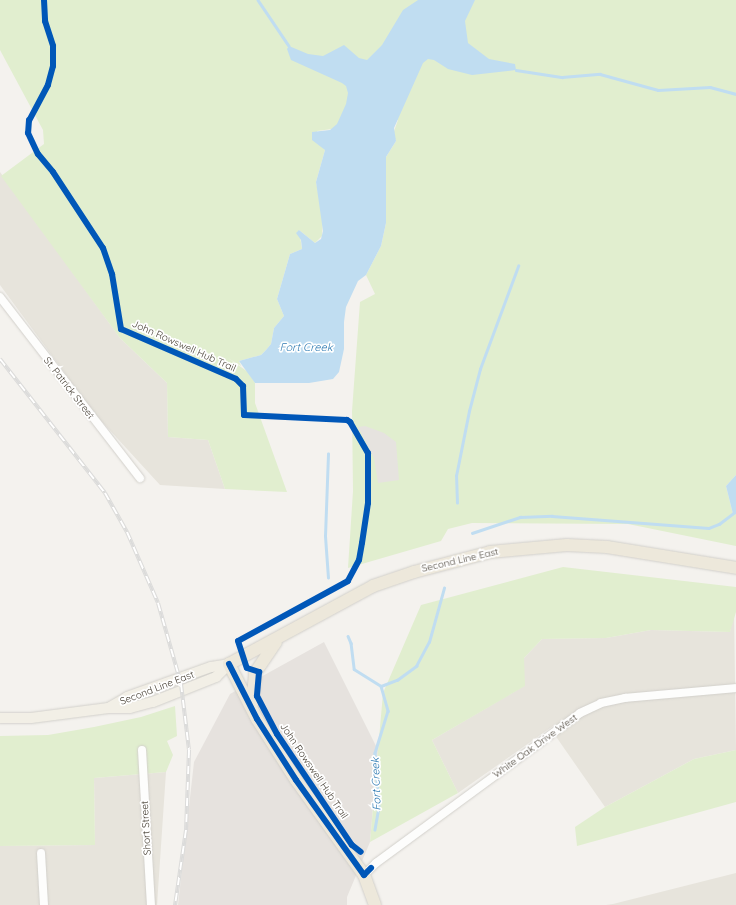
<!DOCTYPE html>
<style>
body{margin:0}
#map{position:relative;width:736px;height:905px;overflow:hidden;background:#f4f2ee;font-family:Quicksand,sans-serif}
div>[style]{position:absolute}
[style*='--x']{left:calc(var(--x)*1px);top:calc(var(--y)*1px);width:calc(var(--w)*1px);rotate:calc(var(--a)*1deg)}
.residential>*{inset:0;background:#e7e4dc}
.industrial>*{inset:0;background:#e6e2de}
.green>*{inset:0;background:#e1eecf}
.parking>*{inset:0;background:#e6e3df}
.water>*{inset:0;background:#c0ddf1}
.stream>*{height:2.5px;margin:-1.25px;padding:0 1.25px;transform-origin:1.25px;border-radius:1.25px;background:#c0ddf1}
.roads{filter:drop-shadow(0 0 1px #d2d0cb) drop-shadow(0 0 1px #d2d0cb)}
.minor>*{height:8px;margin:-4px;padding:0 4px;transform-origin:4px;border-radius:4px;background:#fdfdfc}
.major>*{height:10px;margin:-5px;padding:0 5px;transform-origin:5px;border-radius:5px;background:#f2efe6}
.highway>*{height:12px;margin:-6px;padding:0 6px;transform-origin:6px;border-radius:6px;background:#ede8db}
.rail>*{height:4px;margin-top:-2px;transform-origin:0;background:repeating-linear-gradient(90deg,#fff 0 8px,#dbdbda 0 16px);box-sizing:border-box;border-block:1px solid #dbdbda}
.cycleway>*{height:6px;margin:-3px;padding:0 3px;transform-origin:3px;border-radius:3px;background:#0057b8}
span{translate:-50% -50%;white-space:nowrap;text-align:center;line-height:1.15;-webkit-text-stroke:3.5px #fff;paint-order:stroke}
.street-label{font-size:10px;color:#4b4439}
.water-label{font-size:11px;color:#2e7ab2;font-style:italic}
</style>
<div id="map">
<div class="residential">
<i style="clip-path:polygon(0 172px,120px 338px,167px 383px,168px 437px,208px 440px,225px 489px,160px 485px,95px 414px,0 285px)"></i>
<i style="clip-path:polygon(734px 611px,736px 750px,694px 759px,605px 807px,557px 738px,553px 726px,458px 793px,432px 740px,524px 686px,524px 658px,542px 639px,606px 638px,651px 630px,730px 632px)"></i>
<i style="clip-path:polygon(166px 772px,157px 905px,0 905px,0 846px,95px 845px,94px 778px)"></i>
<i style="clip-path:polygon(736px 873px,736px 905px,606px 905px,613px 904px)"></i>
</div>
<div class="industrial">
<i style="clip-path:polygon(324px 642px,378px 750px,370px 842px,347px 897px,347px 905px,178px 905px,194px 762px,230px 694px)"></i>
</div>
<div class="green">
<i style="clip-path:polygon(0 0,736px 0,736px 475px,726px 486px,733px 514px,736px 514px,736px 546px,628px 524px,472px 523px,448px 529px,441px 541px,348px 568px,353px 491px,352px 411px,360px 302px,375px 294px,366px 275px,381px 246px,386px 223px,386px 157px,396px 141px,393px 134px,398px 120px,317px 131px,321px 145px,325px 150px,316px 182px,323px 218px,322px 236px,315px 243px,299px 230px,302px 249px,290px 254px,277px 299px,284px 316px,274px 328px,271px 344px,266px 350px,261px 355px,239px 361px,241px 366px,228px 358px,248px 372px,255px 383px,255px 403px,287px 492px,225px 489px,208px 440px,168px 437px,167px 383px,120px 338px,1px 176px,44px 144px,43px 130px,0 50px)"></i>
<i style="clip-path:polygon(563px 567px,736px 587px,736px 612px,730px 632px,651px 630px,606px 638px,542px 639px,524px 658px,525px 686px,432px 740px,458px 793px,370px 842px,383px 693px,421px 605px)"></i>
<i style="clip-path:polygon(175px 706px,177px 736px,167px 741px,173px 755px,166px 772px,94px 778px,95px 845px,0 846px,0 736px,48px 735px,94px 727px,141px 717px)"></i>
<i style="clip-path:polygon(736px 750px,736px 802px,577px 846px,575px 827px,605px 807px,694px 759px)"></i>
</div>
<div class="parking">
<i style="clip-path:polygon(365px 426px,384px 433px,396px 442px,399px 480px,378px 483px,374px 458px,358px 427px)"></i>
</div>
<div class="water">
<i style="clip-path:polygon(418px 0,475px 0,465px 21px,468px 43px,489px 59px,515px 64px,516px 70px,472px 75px,448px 69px,434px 60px,428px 59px,423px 63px,394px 128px,396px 141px,386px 157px,386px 223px,381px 246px,366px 275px,358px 281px,346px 307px,344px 322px,344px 349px,339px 372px,333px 379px,309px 383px,255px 383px,239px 361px,261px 355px,266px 350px,271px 344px,274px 328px,284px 316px,277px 299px,290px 254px,302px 249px,301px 240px,296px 233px,299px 230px,315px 243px,321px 239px,323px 231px,316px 182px,325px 150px,312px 140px,312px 132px,330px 130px,337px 124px,346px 104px,348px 93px,346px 86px,342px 83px,291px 60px,287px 49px,289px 46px,308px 54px,323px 56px,344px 45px,359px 58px,367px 60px,382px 45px,403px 10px)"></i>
<i style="clip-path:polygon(736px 475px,736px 514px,733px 514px,726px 486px)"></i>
</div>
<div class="stream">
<i style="--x:258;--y:0;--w:55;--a:56"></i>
<i style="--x:516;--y:70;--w:47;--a:8.7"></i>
<i style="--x:562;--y:77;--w:38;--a:-5"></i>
<i style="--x:600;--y:74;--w:60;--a:15.4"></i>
<i style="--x:658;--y:90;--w:52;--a:-3.3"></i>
<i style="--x:710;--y:87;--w:27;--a:15"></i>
<i style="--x:457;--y:503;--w:27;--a:-92"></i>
<i style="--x:456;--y:476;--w:66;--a:-78.7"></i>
<i style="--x:469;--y:411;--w:43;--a:-75.3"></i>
<i style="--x:480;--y:369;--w:110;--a:-69.7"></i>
<i style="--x:472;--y:533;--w:51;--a:-18.4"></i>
<i style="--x:520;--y:517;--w:32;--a:-2"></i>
<i style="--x:552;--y:516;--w:157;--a:4.4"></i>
<i style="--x:709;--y:528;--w:11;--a:-22"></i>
<i style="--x:719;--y:524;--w:21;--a:-37"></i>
<i style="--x:328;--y:578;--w:42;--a:-94.1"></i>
<i style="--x:325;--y:536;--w:82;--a:-87.9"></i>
<i style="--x:348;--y:636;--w:8;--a:67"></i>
<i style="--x:351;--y:643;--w:26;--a:83"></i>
<i style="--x:354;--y:669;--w:32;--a:32"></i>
<i style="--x:381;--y:686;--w:26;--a:74"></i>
<i style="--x:388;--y:711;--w:44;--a:107.2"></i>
<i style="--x:375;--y:753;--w:54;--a:85.8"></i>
<i style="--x:379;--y:807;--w:23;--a:100"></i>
<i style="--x:381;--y:686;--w:17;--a:-21"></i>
<i style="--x:397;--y:680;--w:24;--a:-36"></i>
<i style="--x:416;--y:666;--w:27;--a:-62"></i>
<i style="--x:429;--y:642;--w:56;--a:-74.5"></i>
</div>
<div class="roads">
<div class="minor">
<i style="--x:0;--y:297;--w:229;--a:52.3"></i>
<i style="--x:142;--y:750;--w:155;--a:86.7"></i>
<i style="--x:41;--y:853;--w:52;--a:86.7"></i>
<i style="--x:364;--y:875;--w:17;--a:-45"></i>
<i style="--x:376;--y:863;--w:253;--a:-36.3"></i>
<i style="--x:580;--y:713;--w:23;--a:-25"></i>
<i style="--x:601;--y:703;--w:25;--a:-12"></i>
<i style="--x:625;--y:698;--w:111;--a:-5.1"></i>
</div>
<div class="major">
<i style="--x:110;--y:707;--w:20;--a:-30"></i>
<i style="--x:127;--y:697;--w:89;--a:-19.7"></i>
<i style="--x:211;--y:667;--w:18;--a:-9"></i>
<i style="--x:0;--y:718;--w:31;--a:0"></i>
<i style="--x:31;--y:718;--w:78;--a:-7.4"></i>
<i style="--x:108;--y:708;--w:22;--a:0"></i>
<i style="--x:130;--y:708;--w:24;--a:-15"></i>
<i style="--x:153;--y:702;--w:68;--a:-21.6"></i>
<i style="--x:216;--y:677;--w:18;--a:-45"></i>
</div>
<div class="highway">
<i style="--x:252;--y:704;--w:31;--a:-84"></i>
<i style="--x:255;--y:673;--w:37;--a:-56"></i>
<i style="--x:375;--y:905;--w:32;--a:-110"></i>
<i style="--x:364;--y:875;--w:117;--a:-125.6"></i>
<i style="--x:296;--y:780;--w:72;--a:-122.6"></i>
<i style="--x:257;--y:719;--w:62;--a:-117"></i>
<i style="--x:229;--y:664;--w:164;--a:-28.4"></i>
<i style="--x:373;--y:586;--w:43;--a:-18.9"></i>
<i style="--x:414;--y:572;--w:79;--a:-14.7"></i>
<i style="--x:490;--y:552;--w:77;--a:-5.2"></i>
<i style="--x:567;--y:545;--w:40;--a:2.9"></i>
<i style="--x:607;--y:547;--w:131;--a:9.2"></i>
</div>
</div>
<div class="rail">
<i style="--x:0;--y:359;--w:170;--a:51.9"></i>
<i style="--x:105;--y:493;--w:45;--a:60.6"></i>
<i style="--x:127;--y:532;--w:77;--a:66.4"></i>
<i style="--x:158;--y:603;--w:84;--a:74.1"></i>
<i style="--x:181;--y:684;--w:66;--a:83.1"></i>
<i style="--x:189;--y:750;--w:80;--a:92.1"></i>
<i style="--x:186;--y:830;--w:76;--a:98.3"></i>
</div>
<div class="cycleway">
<i style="--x:44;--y:0;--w:21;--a:87"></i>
<i style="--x:45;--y:21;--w:26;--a:72"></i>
<i style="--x:53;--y:46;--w:20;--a:90"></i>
<i style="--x:53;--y:66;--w:20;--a:105"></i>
<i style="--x:48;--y:85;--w:40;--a:118"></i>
<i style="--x:29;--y:120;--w:13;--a:94"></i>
<i style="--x:28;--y:133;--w:23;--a:65"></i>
<i style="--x:38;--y:154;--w:23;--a:50"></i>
<i style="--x:53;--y:172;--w:91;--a:56.7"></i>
<i style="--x:103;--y:248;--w:28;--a:71"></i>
<i style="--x:112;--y:274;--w:56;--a:80.7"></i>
<i style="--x:121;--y:329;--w:125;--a:23.5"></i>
<i style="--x:236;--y:379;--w:10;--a:45"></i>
<i style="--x:243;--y:386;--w:29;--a:88"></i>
<i style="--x:244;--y:415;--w:103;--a:2.8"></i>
<i style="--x:347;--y:420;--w:4;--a:34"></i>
<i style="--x:350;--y:422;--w:36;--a:60"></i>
<i style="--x:368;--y:453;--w:50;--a:90"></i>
<i style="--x:368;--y:503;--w:40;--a:98.5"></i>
<i style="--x:362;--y:543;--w:17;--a:100"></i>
<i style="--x:359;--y:560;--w:24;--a:118"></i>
<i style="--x:348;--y:581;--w:125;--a:151.4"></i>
<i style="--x:238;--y:641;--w:28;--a:72"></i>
<i style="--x:247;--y:668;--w:13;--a:18"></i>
<i style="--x:259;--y:672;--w:24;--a:95"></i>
<i style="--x:257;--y:696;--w:43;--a:62.2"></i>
<i style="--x:277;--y:734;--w:134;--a:56"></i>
<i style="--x:352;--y:845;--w:11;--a:38"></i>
<i style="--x:229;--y:664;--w:62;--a:63"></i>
<i style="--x:257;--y:719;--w:72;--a:57.4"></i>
<i style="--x:296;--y:780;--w:117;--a:54.4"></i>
<i style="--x:364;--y:875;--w:10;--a:-45"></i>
</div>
<div class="street-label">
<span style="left:184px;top:346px;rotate:24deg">John Rowswell Hub Trail</span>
<span style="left:69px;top:388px;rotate:52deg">St. Patrick Street</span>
<span style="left:460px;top:560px;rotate:-13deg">Second Line East</span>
<span style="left:157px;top:688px;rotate:-21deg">Second Line East</span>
<span style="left:535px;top:746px;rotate:-36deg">White Oak Drive West</span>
<span style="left:314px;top:771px;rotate:56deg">John Rowswell Hub Trail</span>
<span style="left:146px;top:828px;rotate:-93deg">Short Street</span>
</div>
<div class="water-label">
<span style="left:306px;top:347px">Fort Creek</span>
<span style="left:376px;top:784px;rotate:-92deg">Fort Creek</span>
</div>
</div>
